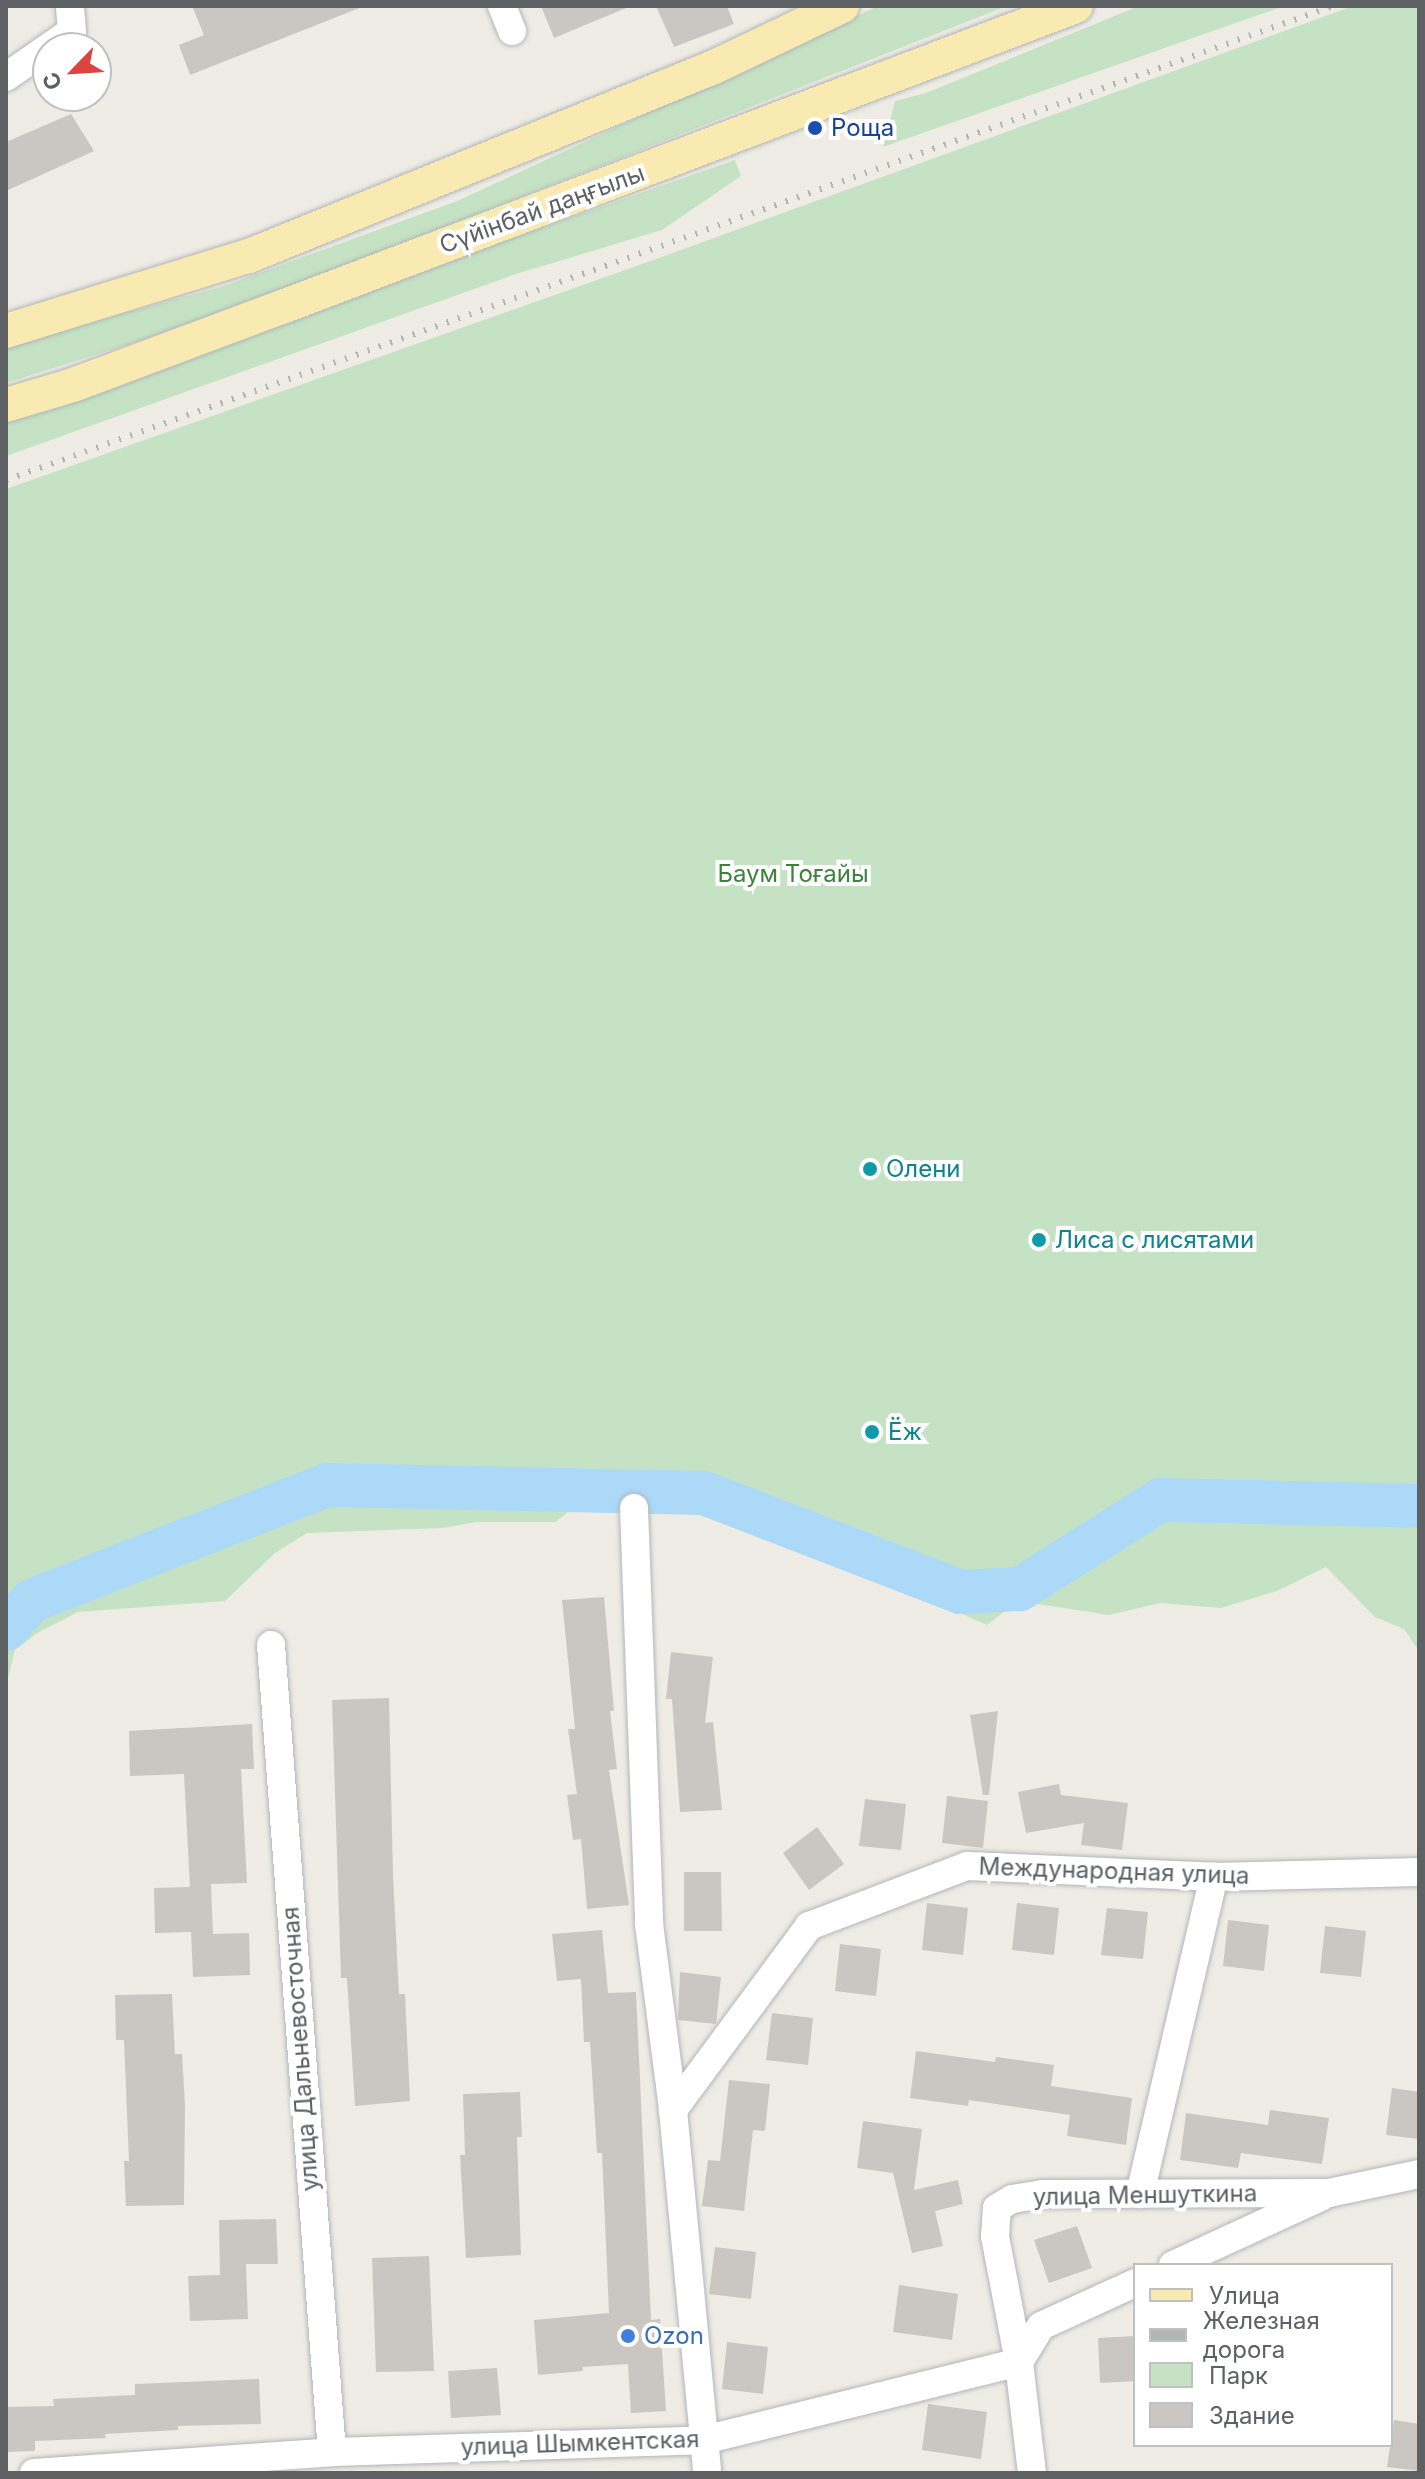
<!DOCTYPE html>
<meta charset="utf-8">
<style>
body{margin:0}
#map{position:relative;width:1425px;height:2479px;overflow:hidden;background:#eeece5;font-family:Inter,sans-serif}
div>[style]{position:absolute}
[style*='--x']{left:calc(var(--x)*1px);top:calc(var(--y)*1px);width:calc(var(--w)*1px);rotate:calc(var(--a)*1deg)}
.green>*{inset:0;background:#c5e3c4}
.river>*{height:44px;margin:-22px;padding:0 22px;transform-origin:22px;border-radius:22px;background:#acd9f8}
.building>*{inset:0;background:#cac7c2}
.roads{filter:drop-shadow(0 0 2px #b2b5b9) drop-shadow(0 0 2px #b2b5b9)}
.minor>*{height:28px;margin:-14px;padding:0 14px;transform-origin:14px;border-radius:14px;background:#fff}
.major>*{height:34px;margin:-17px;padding:0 17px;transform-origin:17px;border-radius:17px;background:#f8eab0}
.rail>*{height:6px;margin-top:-3px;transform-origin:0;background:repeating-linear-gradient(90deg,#b3b4b4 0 2px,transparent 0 12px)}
.dots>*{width:22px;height:22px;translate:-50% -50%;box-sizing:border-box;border:4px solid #fff;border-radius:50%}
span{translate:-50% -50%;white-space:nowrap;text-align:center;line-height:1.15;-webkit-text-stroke:8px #fff;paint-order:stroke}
.transit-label{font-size:24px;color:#164399}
.left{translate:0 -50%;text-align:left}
.street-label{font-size:24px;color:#5d6164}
.park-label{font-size:24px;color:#3d833e}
.culture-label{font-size:24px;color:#0d838f}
.shop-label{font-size:24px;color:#366cbe}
.frame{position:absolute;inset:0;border:8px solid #5d6164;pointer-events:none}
.legend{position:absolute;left:1133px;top:2263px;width:260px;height:184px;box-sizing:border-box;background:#fff;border:2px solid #bec0c1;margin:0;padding:10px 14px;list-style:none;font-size:24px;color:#5d6164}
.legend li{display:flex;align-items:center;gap:16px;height:40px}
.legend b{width:40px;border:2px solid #bec0c1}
.north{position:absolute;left:32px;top:32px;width:80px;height:80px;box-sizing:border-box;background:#fff;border:2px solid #bec0c1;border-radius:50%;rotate:245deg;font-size:22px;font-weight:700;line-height:32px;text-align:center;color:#5d6164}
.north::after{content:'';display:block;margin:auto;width:28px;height:36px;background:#da463f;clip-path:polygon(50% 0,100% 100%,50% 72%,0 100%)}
</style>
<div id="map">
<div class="green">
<i style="clip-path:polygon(878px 6px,1007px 6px,218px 316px,6px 383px,6px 345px,224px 286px,457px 201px)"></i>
<i style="clip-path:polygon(1139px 6px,1284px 6px,883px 147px,895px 101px,926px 93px)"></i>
<i style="clip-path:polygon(1353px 6px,1419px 6px,1419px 1651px,1404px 1629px,1375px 1617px,1326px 1567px,1277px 1591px,1221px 1608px,1160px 1603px,1109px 1615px,1018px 1601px,987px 1625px,780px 1534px,747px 1508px,704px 1493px,605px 1484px,555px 1522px,477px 1522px,442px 1528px,307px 1533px,275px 1553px,225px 1601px,78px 1612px,39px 1632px,15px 1650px,6px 1686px,6px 489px,659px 258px)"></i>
<i style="clip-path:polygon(735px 160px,741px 176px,662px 230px,516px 274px,6px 456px,6px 416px)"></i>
</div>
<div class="river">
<i style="--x:6;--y:1629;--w:38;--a:-48"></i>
<i style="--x:31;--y:1601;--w:318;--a:-21.4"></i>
<i style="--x:327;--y:1485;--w:377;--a:1.2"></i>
<i style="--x:704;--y:1493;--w:274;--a:21.1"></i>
<i style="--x:960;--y:1592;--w:60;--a:-2.9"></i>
<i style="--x:1020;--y:1589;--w:166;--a:-32.4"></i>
<i style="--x:1160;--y:1500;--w:259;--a:1.3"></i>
</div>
<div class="building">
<i style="clip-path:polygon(192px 6px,362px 6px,362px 7px,190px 75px,179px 45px,204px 35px)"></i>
<i style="clip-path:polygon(541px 6px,631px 6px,554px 38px)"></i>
<i style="clip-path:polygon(656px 6px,727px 6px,734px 24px,674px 47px)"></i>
<i style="clip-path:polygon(71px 114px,94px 151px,6px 191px,6px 142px)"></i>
<i style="clip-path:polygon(604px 1597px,614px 1711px,610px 1711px,617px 1769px,609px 1770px,629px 1905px,587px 1909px,581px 1839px,573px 1840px,567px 1795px,577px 1794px,568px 1729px,575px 1729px,562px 1600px)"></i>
<i style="clip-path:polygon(671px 1652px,713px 1657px,705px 1723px,713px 1722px,722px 1810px,680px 1812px,672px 1699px,666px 1699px)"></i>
<i style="clip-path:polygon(389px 1698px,393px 1875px,399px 1994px,405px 1994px,410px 2101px,355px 2106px,347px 1978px,341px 1978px,332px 1700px)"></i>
<i style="clip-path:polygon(998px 1711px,989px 1795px,983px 1795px,970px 1715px)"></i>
<i style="clip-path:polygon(252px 1724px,254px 1769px,241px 1769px,247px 1883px,211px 1884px,213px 1934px,249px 1933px,250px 1975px,193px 1977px,191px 1932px,155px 1933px,154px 1888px,190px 1887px,184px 1774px,130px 1776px,129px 1731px)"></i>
<i style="clip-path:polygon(1059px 1784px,1061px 1795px,1128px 1803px,1122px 1850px,1081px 1845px,1084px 1823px,1026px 1833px,1018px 1792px)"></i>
<i style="clip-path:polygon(947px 1796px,988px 1801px,983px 1848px,942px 1843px)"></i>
<i style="clip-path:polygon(865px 1799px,906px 1804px,901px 1850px,859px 1846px)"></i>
<i style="clip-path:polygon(817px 1827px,844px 1864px,809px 1890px,783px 1853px)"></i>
<i style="clip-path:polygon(684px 1872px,721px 1872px,722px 1931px,684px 1931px)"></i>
<i style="clip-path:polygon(927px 1903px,968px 1908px,963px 1955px,922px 1950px)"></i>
<i style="clip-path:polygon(1017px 1903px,1059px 1908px,1054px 1955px,1012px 1950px)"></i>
<i style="clip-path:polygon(1107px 1908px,1148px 1912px,1143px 1959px,1101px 1955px)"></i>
<i style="clip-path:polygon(1228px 1920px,1269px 1925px,1264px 1971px,1223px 1966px)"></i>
<i style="clip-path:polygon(1325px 1926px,1366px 1931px,1361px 1977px,1320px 1973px)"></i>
<i style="clip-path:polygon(602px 1930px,608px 1993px,636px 1992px,651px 2320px,660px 2319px,666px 2411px,631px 2413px,628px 2364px,582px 2367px,583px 2371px,538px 2375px,534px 2320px,609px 2313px,602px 2153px,597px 2153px,590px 2042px,584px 2042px,581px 1979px,557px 1981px,552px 1934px)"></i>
<i style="clip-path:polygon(840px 1944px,881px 1949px,876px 1996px,835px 1991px)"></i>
<i style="clip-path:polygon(680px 1972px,721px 1977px,716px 2024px,678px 2020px)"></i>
<i style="clip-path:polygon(172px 1994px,175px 2054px,182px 2054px,185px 2105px,184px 2205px,126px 2206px,124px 2161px,129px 2161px,124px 2040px,116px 2040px,115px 1995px)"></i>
<i style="clip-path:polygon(772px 2013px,813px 2018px,808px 2065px,766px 2060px)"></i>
<i style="clip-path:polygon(916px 2051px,995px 2062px,996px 2057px,1054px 2065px,1051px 2086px,1132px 2098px,1126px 2145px,1067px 2136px,1070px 2115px,969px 2100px,968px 2106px,910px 2098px)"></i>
<i style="clip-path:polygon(729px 2080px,770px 2084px,765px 2131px,753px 2130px,744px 2211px,702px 2206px,708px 2160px,720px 2161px)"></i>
<i style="clip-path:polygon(1392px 2088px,1419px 2092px,1419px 2139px,1386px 2135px)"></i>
<i style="clip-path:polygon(520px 2092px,522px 2137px,517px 2137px,521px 2255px,466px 2258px,460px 2155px,465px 2155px,463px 2094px)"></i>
<i style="clip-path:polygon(1270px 2110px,1329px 2118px,1322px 2164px,1241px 2153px,1238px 2168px,1180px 2160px,1186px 2113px,1268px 2125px)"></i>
<i style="clip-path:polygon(863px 2121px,922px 2129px,914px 2190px,958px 2180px,963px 2204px,935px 2211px,943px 2246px,912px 2253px,893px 2173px,857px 2168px)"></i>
<i style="clip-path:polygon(276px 2219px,278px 2264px,246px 2264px,248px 2319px,190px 2321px,188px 2276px,220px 2275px,219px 2220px)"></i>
<i style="clip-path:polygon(1077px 2226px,1092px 2268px,1049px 2283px,1034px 2240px)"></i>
<i style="clip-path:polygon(715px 2247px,756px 2252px,751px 2299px,709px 2294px)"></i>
<i style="clip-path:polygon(429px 2256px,434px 2371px,376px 2372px,372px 2258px)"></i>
<i style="clip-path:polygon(899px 2285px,958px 2294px,952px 2340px,893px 2332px)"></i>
<i style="clip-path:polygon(1135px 2336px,1135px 2381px,1100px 2383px,1098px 2338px)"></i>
<i style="clip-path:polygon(727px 2342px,768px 2347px,763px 2394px,722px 2389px)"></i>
<i style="clip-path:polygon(497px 2368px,501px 2415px,451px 2418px,448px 2371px)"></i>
<i style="clip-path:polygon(259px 2379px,261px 2424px,178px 2426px,178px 2430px,105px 2434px,106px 2438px,35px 2441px,35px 2451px,6px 2452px,6px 2407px,54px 2406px,53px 2399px,135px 2395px,135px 2384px)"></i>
<i style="clip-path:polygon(928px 2404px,987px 2412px,981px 2459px,922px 2450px)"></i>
<i style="clip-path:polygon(1394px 2420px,1419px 2424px,1419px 2471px,1387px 2467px)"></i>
</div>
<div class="roads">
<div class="minor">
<i style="--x:502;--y:6;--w:27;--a:68"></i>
<i style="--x:6;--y:77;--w:80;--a:-34.9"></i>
<i style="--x:72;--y:31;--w:25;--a:-95"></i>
<i style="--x:634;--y:1508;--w:416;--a:87.9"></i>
<i style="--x:649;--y:1924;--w:188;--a:82.6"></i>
<i style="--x:673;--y:2110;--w:365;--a:84.6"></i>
<i style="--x:271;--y:1645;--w:809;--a:85.68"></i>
<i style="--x:673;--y:2110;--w:229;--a:-53.5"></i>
<i style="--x:809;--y:1926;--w:169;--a:-20.8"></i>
<i style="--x:967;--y:1866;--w:247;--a:2.5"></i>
<i style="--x:1214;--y:1877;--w:205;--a:-1.4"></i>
<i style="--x:1140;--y:2194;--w:326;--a:-76.9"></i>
<i style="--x:1173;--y:2265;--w:163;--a:-24.7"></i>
<i style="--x:34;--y:2473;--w:299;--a:-4"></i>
<i style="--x:332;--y:2452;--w:372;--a:-1.8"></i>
<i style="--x:704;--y:2440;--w:325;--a:-13.9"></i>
<i style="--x:1019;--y:2362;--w:42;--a:-58.6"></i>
<i style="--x:1041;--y:2326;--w:103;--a:-24.6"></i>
<i style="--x:1032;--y:2473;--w:112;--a:-96.7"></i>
<i style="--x:1019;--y:2362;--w:128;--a:-100.8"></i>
<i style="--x:995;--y:2236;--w:28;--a:-86"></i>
<i style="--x:997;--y:2208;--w:17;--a:-31"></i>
<i style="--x:1012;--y:2199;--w:31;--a:-9"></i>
<i style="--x:1043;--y:2194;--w:286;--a:-0.2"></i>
<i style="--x:1329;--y:2193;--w:92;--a:-11.9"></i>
</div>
<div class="major">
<i style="--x:6;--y:331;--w:254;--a:-17.2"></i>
<i style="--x:249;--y:256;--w:502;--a:-22.12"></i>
<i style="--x:714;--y:67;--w:142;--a:-25.5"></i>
<i style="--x:6;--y:405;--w:70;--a:-16.6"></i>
<i style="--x:73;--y:385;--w:223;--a:-20.5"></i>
<i style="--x:282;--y:307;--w:849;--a:-20.76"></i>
</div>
</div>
<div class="rail">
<i style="--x:6;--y:480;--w:1409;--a:-19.66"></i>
</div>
<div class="dots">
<i style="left:815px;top:128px;background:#1a4fb4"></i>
<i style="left:870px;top:1169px;background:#0f9aa8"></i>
<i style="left:1039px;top:1240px;background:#0f9aa8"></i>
<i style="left:872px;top:1432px;background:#0f9aa8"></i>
<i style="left:628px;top:2336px;background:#3f7fe0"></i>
</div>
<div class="transit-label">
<span class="left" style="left:831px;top:128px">Роща</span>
</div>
<div class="street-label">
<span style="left:542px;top:209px;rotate:-20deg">Сүйінбай даңғылы</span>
<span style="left:1114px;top:1871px;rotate:2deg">Международная улица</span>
<span style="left:300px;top:2049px;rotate:-94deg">улица Дальневосточная</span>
<span style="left:1145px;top:2195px;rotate:-1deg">улица Меншуткина</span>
<span style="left:580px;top:2443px;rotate:-2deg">улица Шымкентская</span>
</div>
<div class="park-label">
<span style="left:793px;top:874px">Баум Тоғайы</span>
</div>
<div class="culture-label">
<span class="left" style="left:886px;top:1169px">Олени</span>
<span class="left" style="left:1055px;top:1240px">Лиса с лисятами</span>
<span class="left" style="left:888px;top:1432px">Ёж</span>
</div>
<div class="shop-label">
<span class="left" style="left:644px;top:2336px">Ozon</span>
</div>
<div class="frame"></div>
<ul class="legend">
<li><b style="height:10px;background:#f8eab0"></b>Улица</li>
<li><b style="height:10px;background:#b3b4b4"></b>Железная дорога</li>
<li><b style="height:22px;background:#c5e3c4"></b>Парк</li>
<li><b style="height:22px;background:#cac7c2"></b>Здание</li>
</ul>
<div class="north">С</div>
</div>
